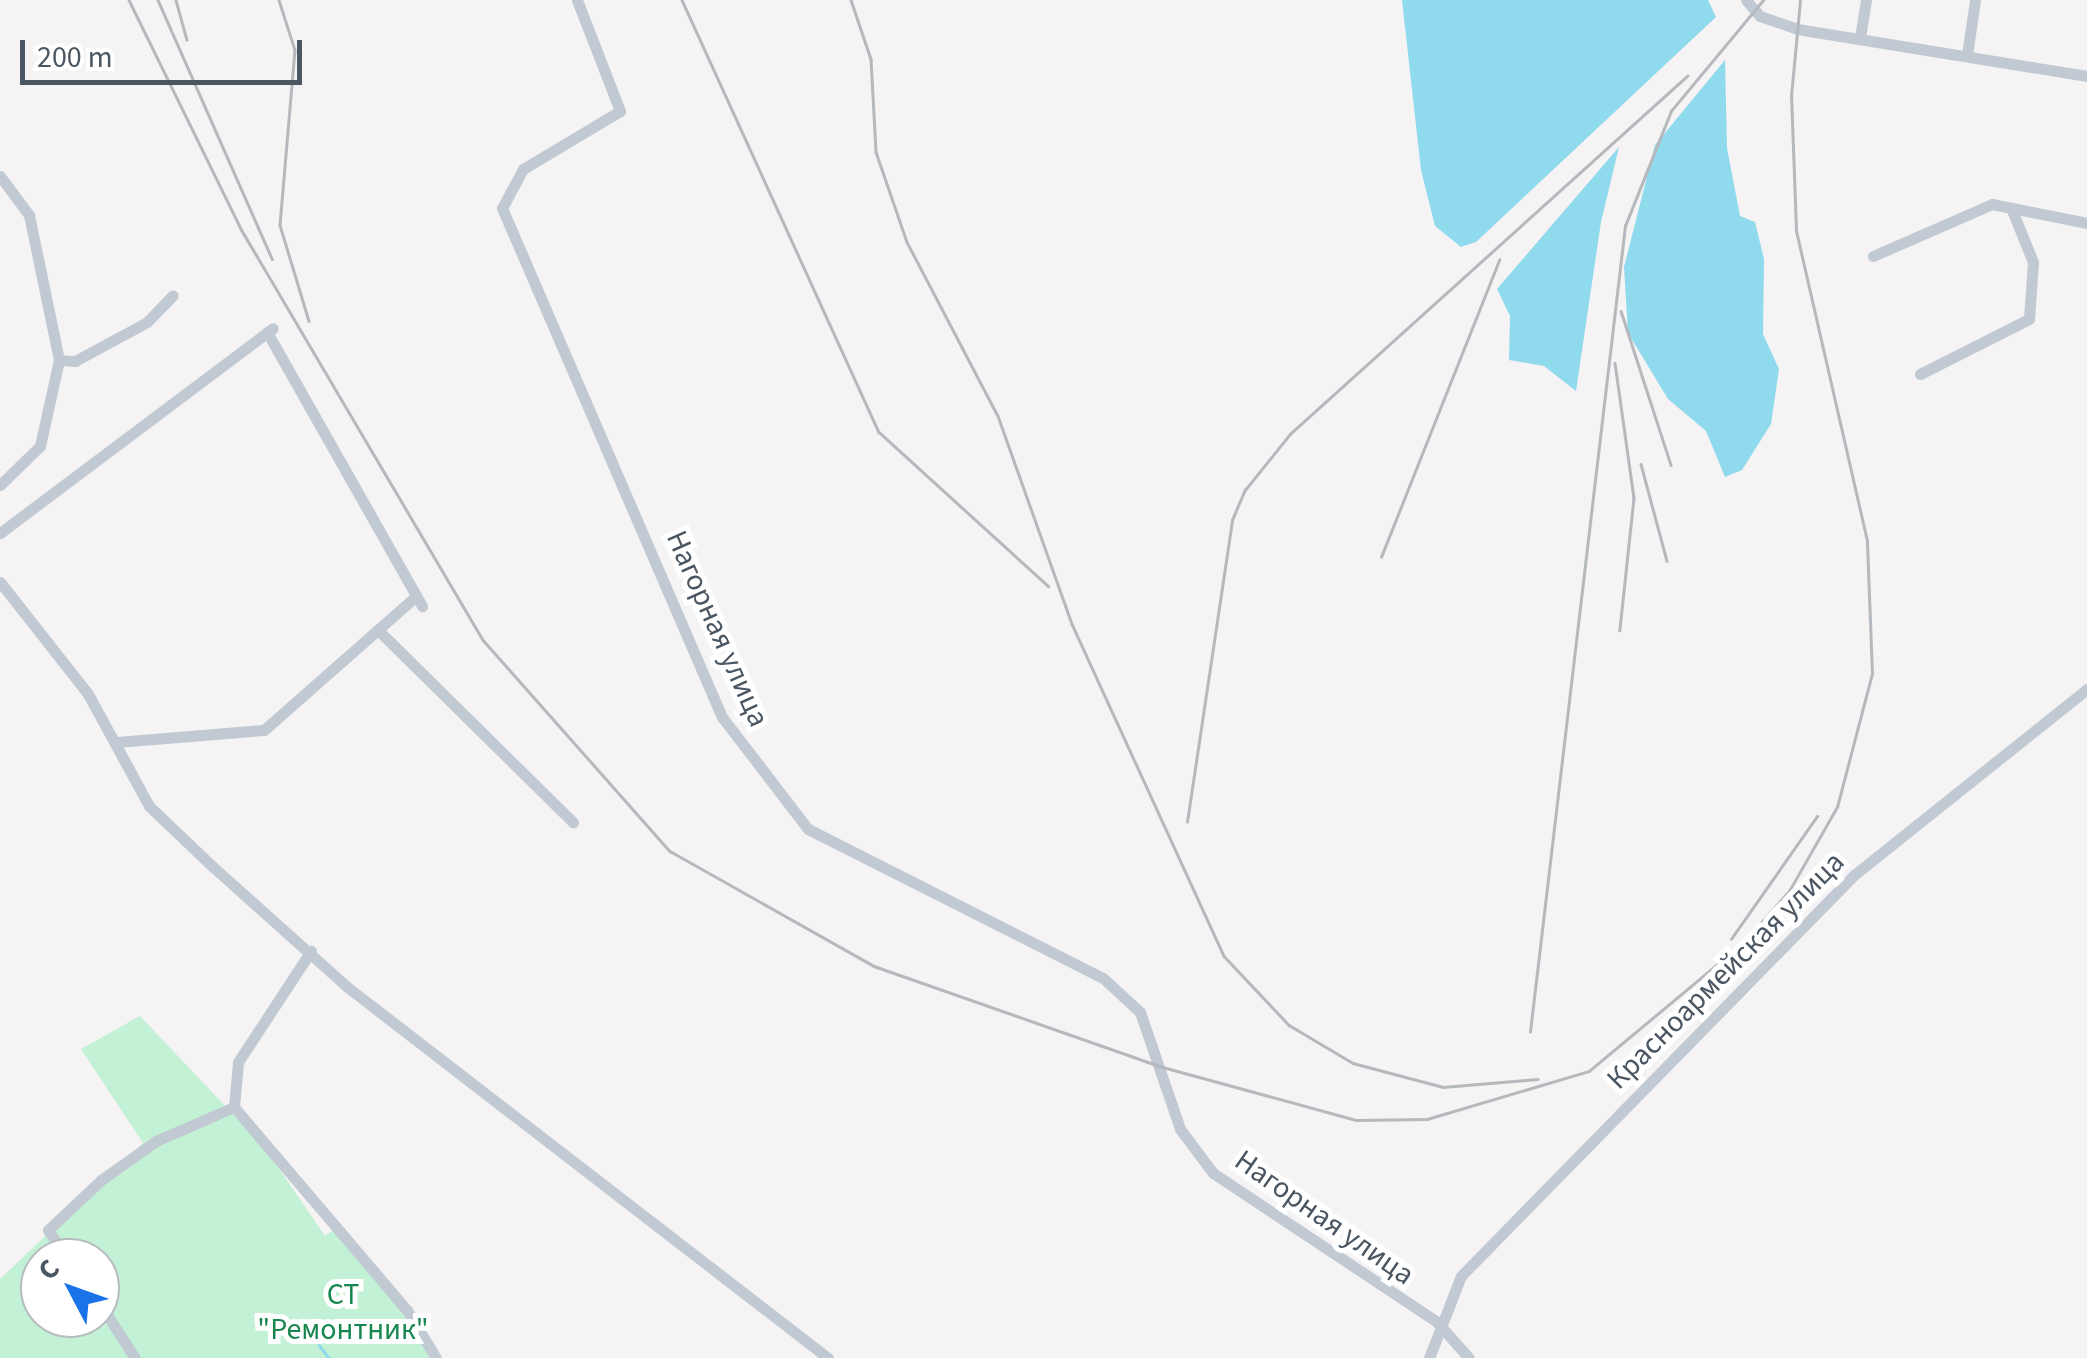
<!DOCTYPE html>
<meta charset="utf-8">
<style>
body{margin:0}
#map{position:relative;width:2087px;height:1358px;overflow:hidden;background:#f5f3f3;font-family:"Source Sans 3",sans-serif}
div>[style]{position:absolute}
[style*='--x']{left:calc(var(--x)*1px);top:calc(var(--y)*1px);width:calc(var(--w)*1px);rotate:calc(var(--a)*1deg)}
.green>*{inset:0;background:#c3f1d5}
.water>*{inset:0;background:#90daee}
.stream>*{height:2.5px;margin:-1.25px;padding:0 1.25px;transform-origin:1.25px;border-radius:1.25px;background:#90daee}
.minor>*{height:11px;margin:-5.5px;padding:0 5.5px;transform-origin:5.5px;border-radius:5.5px;background:#c1cad2}
.rail>*{height:2.5px;margin:-1.25px;padding:0 1.25px;transform-origin:1.25px;border-radius:1.25px;background:#b5b8bd}
span{translate:-50% -50%;white-space:nowrap;text-align:center;line-height:1.15;-webkit-text-stroke:10px #fff;paint-order:stroke}
.street-label{font-size:30px;color:#4a5661}
.park-label{font-size:30px;color:#17864f}
.north{position:absolute;left:20px;top:1238px;width:100px;height:100px;box-sizing:border-box;background:#fff;border:2px solid #b7bbc0;border-radius:50%;rotate:311deg;font-size:28px;font-weight:700;line-height:40px;text-align:center;color:#4a5661}
.north::after{content:'';display:block;margin:auto;width:35px;height:45px;background:#1a73e8;clip-path:polygon(50% 0,100% 100%,50% 72%,0 100%)}
.scale{position:absolute;left:20px;top:40px;width:282px;height:45px;box-sizing:border-box;border:5px solid #4a5661;border-top:0;padding-left:12px;font-size:30px;line-height:35px;white-space:nowrap;color:#4a5661;-webkit-text-stroke:8px #fff;paint-order:stroke}
</style>
<div id="map">
<div class="green">
<i style="clip-path:polygon(evenodd,140px 1016px,265px 1148px,325px 1236px,333px 1230px,400px 1306px,433px 1358px,0 1358px,0 1279px,143px 1143px,81px 1049px,140px 1016px,40px 1258px,100px 1258px,100px 1318px,40px 1318px,40px 1258px)"></i>
</div>
<div class="water">
<i style="clip-path:polygon(1402px 0,1708px 0,1716px 17px,1476px 242px,1461px 247px,1435px 226px,1421px 170px)"></i>
<i style="clip-path:polygon(1725px 60px,1727px 148px,1740px 216px,1755px 222px,1764px 259px,1763px 334px,1779px 369px,1771px 424px,1742px 470px,1725px 477px,1706px 431px,1668px 399px,1628px 333px,1624px 267px,1655px 145px)"></i>
<i style="clip-path:polygon(1619px 147px,1601px 222px,1576px 391px,1544px 366px,1509px 360px,1510px 316px,1497px 289px)"></i>
</div>
<div class="stream">
<i style="--x:319;--y:1345;--w:16;--a:52"></i>
</div>
<div class="minor">
<i style="--x:577;--y:0;--w:119;--a:68.8"></i>
<i style="--x:620;--y:111;--w:113;--a:149.1"></i>
<i style="--x:523;--y:169;--w:44;--a:118.3"></i>
<i style="--x:502;--y:208;--w:555;--a:66.63"></i>
<i style="--x:722;--y:717;--w:141;--a:52.5"></i>
<i style="--x:808;--y:829;--w:330;--a:26.8"></i>
<i style="--x:1103;--y:978;--w:50;--a:42.6"></i>
<i style="--x:1140;--y:1012;--w:124;--a:71.1"></i>
<i style="--x:1180;--y:1129;--w:55;--a:53.1"></i>
<i style="--x:1213;--y:1173;--w:269;--a:33.6"></i>
<i style="--x:1437;--y:1322;--w:48;--a:48.4"></i>
<i style="--x:1746;--y:0;--w:21;--a:49"></i>
<i style="--x:1760;--y:16;--w:39;--a:19"></i>
<i style="--x:1797;--y:29;--w:294;--a:9.2"></i>
<i style="--x:1860;--y:38;--w:38;--a:-81"></i>
<i style="--x:1967;--y:55;--w:56;--a:-81.7"></i>
<i style="--x:0;--y:176;--w:49;--a:53.4"></i>
<i style="--x:29;--y:215;--w:148;--a:78.3"></i>
<i style="--x:59;--y:360;--w:88;--a:102.5"></i>
<i style="--x:40;--y:446;--w:56;--a:135.7"></i>
<i style="--x:1873;--y:256;--w:130;--a:-23.6"></i>
<i style="--x:1992;--y:204;--w:97;--a:11.3"></i>
<i style="--x:267;--y:332;--w:315;--a:60.5"></i>
<i style="--x:59;--y:360;--w:16;--a:4"></i>
<i style="--x:75;--y:361;--w:82;--a:-28.4"></i>
<i style="--x:147;--y:322;--w:37;--a:-46"></i>
<i style="--x:1920;--y:374;--w:122;--a:-26.8"></i>
<i style="--x:2029;--y:319;--w:57;--a:-86"></i>
<i style="--x:2033;--y:262;--w:56;--a:-112"></i>
<i style="--x:0;--y:533;--w:341;--a:-36.9"></i>
<i style="--x:0;--y:582;--w:142;--a:51.8"></i>
<i style="--x:88;--y:694;--w:128;--a:61.4"></i>
<i style="--x:149;--y:806;--w:87;--a:43.6"></i>
<i style="--x:212;--y:866;--w:180;--a:41.8"></i>
<i style="--x:346;--y:986;--w:609;--a:37.66"></i>
<i style="--x:378;--y:630;--w:274;--a:44.6"></i>
<i style="--x:117;--y:742;--w:147;--a:-4.7"></i>
<i style="--x:264;--y:730;--w:203;--a:-41.4"></i>
<i style="--x:234;--y:1107;--w:45;--a:-84.9"></i>
<i style="--x:238;--y:1062;--w:133;--a:-56.7"></i>
<i style="--x:68;--y:1258;--w:34;--a:-126"></i>
<i style="--x:48;--y:1230;--w:73;--a:-43.3"></i>
<i style="--x:101;--y:1180;--w:67;--a:-35.3"></i>
<i style="--x:156;--y:1141;--w:85;--a:-23.6"></i>
<i style="--x:234;--y:1107;--w:267;--a:49.6"></i>
<i style="--x:407;--y:1310;--w:56;--a:58.9"></i>
<i style="--x:100;--y:1304;--w:64;--a:57.1"></i>
<i style="--x:1429;--y:1358;--w:88;--a:-68.7"></i>
<i style="--x:1461;--y:1276;--w:561;--a:-45.58"></i>
<i style="--x:1854;--y:875;--w:298;--a:-38.6"></i>
</div>
<div class="rail">
<i style="--x:129;--y:0;--w:255;--a:63.9"></i>
<i style="--x:241;--y:229;--w:478;--a:59.5"></i>
<i style="--x:484;--y:641;--w:281;--a:48.5"></i>
<i style="--x:670;--y:851;--w:234;--a:29.4"></i>
<i style="--x:874;--y:966;--w:302;--a:19.3"></i>
<i style="--x:1159;--y:1066;--w:205;--a:15.3"></i>
<i style="--x:1357;--y:1120;--w:70;--a:-0.8"></i>
<i style="--x:1427;--y:1119;--w:169;--a:-16.5"></i>
<i style="--x:1589;--y:1071;--w:202;--a:-39.8"></i>
<i style="--x:1744;--y:942;--w:68;--a:-48.6"></i>
<i style="--x:1789;--y:891;--w:97;--a:-60.3"></i>
<i style="--x:1837;--y:807;--w:138;--a:-75.3"></i>
<i style="--x:1872;--y:674;--w:133;--a:-92.2"></i>
<i style="--x:1867;--y:541;--w:319;--a:-102.9"></i>
<i style="--x:1796;--y:230;--w:134;--a:-92.1"></i>
<i style="--x:1791;--y:96;--w:96;--a:-84.6"></i>
<i style="--x:158;--y:0;--w:283;--a:66.2"></i>
<i style="--x:176;--y:0;--w:41;--a:74.6"></i>
<i style="--x:279;--y:0;--w:52;--a:72.3"></i>
<i style="--x:295;--y:50;--w:176;--a:94.9"></i>
<i style="--x:280;--y:225;--w:100;--a:73.2"></i>
<i style="--x:682;--y:0;--w:475;--a:65.5"></i>
<i style="--x:879;--y:432;--w:229;--a:42.3"></i>
<i style="--x:851;--y:0;--w:62;--a:71.3"></i>
<i style="--x:871;--y:59;--w:93;--a:86.9"></i>
<i style="--x:876;--y:152;--w:95;--a:71"></i>
<i style="--x:907;--y:242;--w:196;--a:62.4"></i>
<i style="--x:998;--y:416;--w:221;--a:70.4"></i>
<i style="--x:1072;--y:624;--w:365;--a:65.4"></i>
<i style="--x:1224;--y:956;--w:95;--a:46.7"></i>
<i style="--x:1289;--y:1025;--w:74;--a:30.7"></i>
<i style="--x:1353;--y:1063;--w:93;--a:14.9"></i>
<i style="--x:1443;--y:1087;--w:95;--a:-4.8"></i>
<i style="--x:1621;--y:311;--w:162;--a:72"></i>
<i style="--x:1615;--y:363;--w:136;--a:82"></i>
<i style="--x:1634;--y:498;--w:133;--a:96.1"></i>
<i style="--x:1641;--y:464;--w:100;--a:75"></i>
<i style="--x:1381;--y:557;--w:320;--a:-68.3"></i>
<i style="--x:1187;--y:822;--w:305;--a:-81.5"></i>
<i style="--x:1232;--y:520;--w:33;--a:-67"></i>
<i style="--x:1245;--y:490;--w:72;--a:-51.2"></i>
<i style="--x:1290;--y:434;--w:535;--a:-42.04"></i>
<i style="--x:1731;--y:939;--w:150;--a:-55"></i>
<i style="--x:1530;--y:1032;--w:812;--a:-83.28"></i>
<i style="--x:1625;--y:226;--w:124;--a:-68.2"></i>
<i style="--x:1671;--y:111;--w:144;--a:-50.3"></i>
</div>
<div class="street-label">
<span style="left:717px;top:629px;rotate:66deg">Нагорная улица</span>
<span style="left:1726px;top:971px;rotate:-45deg">Красноармейская улица</span>
<span style="left:1324px;top:1218px;rotate:35deg">Нагорная улица</span>
</div>
<div class="park-label">
<span style="left:343px;top:1312px">СТ<br>"Ремонтник"</span>
</div>
<div class="north">С</div>
<div class="scale">200 m</div>
</div>
